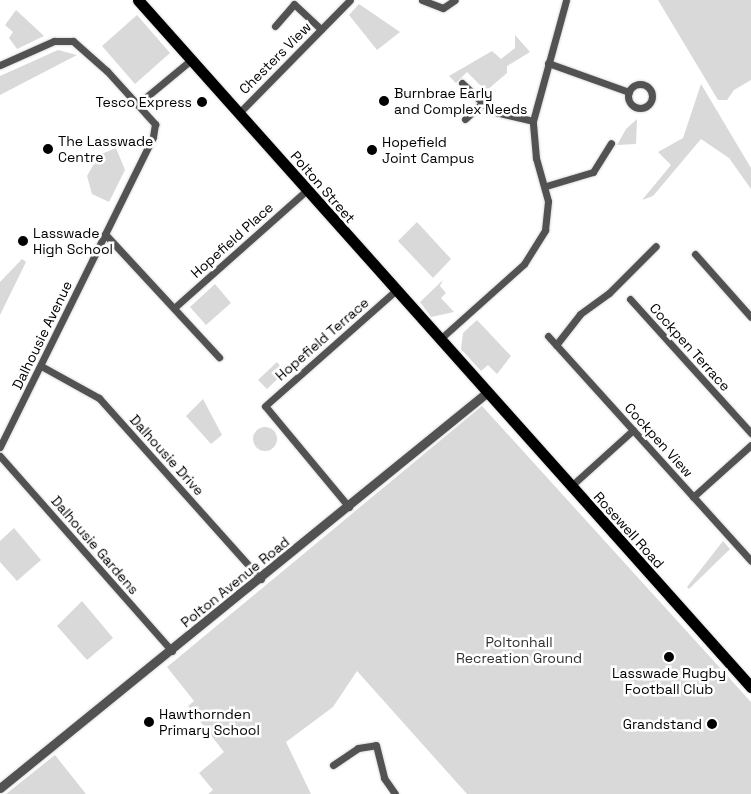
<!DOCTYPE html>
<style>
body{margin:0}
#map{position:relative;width:751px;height:794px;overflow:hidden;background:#fff;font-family:"Space Grotesk",sans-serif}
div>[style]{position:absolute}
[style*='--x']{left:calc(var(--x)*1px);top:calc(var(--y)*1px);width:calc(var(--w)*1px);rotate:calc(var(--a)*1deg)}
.green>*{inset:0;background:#d9d9d9}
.round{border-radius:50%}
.roads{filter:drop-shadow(0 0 1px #dbdbdb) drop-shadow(0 0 1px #dbdbdb)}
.minor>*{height:7px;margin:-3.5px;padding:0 3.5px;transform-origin:3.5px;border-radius:3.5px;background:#525252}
.minor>.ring{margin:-3.5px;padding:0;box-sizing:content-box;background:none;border:7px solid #525252;border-radius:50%}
.tertiary>*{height:9px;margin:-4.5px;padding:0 4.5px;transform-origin:4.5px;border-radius:4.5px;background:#525252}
.primary>*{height:11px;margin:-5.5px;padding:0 5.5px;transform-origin:5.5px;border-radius:5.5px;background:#000}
.dots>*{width:14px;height:14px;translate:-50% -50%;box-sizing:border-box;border:2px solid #fff;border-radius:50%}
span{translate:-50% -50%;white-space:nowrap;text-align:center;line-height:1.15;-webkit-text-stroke:5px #fff;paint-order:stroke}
.street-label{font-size:14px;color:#000}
.poi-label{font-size:14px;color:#000}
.left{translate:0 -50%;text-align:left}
.right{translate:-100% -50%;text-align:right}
.park-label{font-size:14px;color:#303030}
</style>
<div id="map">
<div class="green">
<i style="clip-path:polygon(658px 0,751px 0,751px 80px,734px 90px,727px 100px,718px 100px)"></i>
<i style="clip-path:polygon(359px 4px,400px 32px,377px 50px,349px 15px)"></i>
<i style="clip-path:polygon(16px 10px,44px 36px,17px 49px,9px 38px,13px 32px,5px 25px)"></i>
<i style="clip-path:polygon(137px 15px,170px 53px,135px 84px,102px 46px)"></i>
<i style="clip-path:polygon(515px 35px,530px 52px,507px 66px,507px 73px,486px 91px,467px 72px,456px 83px,449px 76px,492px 51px,501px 59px,515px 48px)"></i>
<i style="clip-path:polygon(58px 50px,77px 55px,0 95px,0 76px)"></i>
<i style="clip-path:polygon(701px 84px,751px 168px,751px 189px,729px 158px,701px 139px,653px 196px,642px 200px,671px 165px,658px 152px,683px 138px)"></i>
<i style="clip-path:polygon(637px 119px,636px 144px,617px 145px,626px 129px)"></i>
<i style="clip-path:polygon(116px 148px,125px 170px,109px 202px,92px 194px,87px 176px,99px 155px)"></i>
<i style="clip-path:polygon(417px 222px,451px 259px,433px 278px,398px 241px)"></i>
<i style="clip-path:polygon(22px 259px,26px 262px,0 315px,0 282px)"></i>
<i style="clip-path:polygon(443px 280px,440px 286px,446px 293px,441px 298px,454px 312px,431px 317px,420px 302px)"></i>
<i style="clip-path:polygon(215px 284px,231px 303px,206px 325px,190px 307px)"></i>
<i style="clip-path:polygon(477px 320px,511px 356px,497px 374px,488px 365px,481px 371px,461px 349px,463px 333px)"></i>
<i style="clip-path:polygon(277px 362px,285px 372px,267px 389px,258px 380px)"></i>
<i style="clip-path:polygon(203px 399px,222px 435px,211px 444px,186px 416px)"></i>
<i style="clip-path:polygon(482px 406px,751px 702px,751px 794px,467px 794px,357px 671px,333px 707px,286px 742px,311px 794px,208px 794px,213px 790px,199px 773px,224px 752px,188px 706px,194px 701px,167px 667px)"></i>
<i class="round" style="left:253px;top:427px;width:24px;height:24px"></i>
<i style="clip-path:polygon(14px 528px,41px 560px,17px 581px,0 562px,0 541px)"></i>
<i style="clip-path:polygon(723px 541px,730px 549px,689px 589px,687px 587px)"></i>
<i style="clip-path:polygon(82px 601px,113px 638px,87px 660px,57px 626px)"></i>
<i style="clip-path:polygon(55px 755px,86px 794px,6px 794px)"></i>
</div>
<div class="roads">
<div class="minor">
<i style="--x:422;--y:0;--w:22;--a:21"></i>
<i style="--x:443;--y:8;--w:14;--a:-34"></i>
<i style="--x:275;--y:26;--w:29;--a:-49"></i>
<i style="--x:294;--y:4;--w:37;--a:43"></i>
<i style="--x:548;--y:63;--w:86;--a:19.7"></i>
<i style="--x:0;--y:65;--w:59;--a:-24"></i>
<i style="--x:54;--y:41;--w:19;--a:0"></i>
<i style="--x:73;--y:41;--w:45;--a:41.4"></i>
<i style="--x:107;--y:71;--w:72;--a:47.8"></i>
<i style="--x:155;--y:124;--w:13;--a:99"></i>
<i style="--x:153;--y:137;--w:346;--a:116.3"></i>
<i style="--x:462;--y:83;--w:40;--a:44"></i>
<i style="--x:491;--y:111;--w:43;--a:13.4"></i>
<i class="ring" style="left:628px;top:84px;width:17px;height:17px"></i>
<i style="--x:139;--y:103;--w:67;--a:-39.6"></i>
<i style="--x:239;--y:113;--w:158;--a:-45.5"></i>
<i style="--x:465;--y:119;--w:22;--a:-43"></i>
<i style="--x:546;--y:186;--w:49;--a:-16.6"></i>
<i style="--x:593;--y:172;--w:34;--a:-58"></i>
<i style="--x:105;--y:234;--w:168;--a:47.2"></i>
<i style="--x:695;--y:254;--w:84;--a:48.4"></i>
<i style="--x:630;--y:299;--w:181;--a:47.9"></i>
<i style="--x:174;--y:308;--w:176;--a:-41.6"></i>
<i style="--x:548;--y:336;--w:303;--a:47.9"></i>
<i style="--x:439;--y:340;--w:114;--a:-41.8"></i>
<i style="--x:524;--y:264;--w:40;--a:-58"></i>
<i style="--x:545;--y:230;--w:29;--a:-84"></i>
<i style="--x:548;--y:201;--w:45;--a:-105.6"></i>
<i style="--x:536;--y:158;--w:37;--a:-95"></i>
<i style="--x:533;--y:121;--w:125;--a:-74.7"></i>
<i style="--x:556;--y:345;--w:39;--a:-52"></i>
<i style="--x:580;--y:314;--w:36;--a:-36"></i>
<i style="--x:609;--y:293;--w:66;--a:-45"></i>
<i style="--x:41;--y:366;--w:66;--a:28.9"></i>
<i style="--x:99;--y:398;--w:243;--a:48.2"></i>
<i style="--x:0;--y:456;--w:260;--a:48.6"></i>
<i style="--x:570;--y:487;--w:85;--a:-42.1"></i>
<i style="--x:693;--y:497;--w:78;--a:-41.9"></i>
<i style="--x:349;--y:507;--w:131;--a:-129.7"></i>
<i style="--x:265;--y:406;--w:175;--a:-41.5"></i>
<i style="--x:333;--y:765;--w:30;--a:-34"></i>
<i style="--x:358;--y:748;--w:18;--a:-9"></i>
<i style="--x:376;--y:745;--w:34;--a:76"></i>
<i style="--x:384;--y:778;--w:19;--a:55"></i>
</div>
<div class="tertiary">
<i style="--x:0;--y:788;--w:625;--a:-39.09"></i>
</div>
<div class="primary">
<i style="--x:138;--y:0;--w:921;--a:48.26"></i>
</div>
</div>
<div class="dots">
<i style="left:384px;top:101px;background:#000"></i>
<i style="left:202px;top:102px;background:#000"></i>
<i style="left:48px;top:149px;background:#000"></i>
<i style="left:372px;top:150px;background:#000"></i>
<i style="left:23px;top:241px;background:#000"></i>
<i style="left:669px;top:657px;background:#000"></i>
<i style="left:149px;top:722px;background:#000"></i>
<i style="left:712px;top:724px;background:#000"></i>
</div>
<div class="street-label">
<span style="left:275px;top:58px;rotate:-45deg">Chesters View</span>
<span style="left:323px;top:187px;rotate:49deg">Polton Street</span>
<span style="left:232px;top:240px;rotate:-42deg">Hopefield Place</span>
<span style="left:42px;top:335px;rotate:-64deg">Dalhousie Avenue</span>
<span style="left:322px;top:339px;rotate:-41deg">Hopefield Terrace</span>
<span style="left:690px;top:347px;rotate:48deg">Cockpen Terrace</span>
<span style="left:659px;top:440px;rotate:48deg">Cockpen View</span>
<span style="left:167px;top:455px;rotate:48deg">Dalhousie Drive</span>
<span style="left:629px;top:530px;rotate:48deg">Rosewell Road</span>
<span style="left:95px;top:545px;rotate:49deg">Dalhousie Gardens</span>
<span style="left:235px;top:582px;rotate:-39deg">Polton Avenue Road</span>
</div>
<div class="poi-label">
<span class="left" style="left:394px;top:101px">Burnbrae Early<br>and Complex Needs</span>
<span class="right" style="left:192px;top:102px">Tesco Express</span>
<span class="left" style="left:58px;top:149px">The Lasswade<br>Centre</span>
<span class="left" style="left:382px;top:150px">Hopefield<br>Joint Campus</span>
<span class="left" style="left:33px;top:241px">Lasswade<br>High School</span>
<span style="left:669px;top:681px">Lasswade Rugby<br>Football Club</span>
<span class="left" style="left:159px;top:722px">Hawthornden<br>Primary School</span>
<span class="right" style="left:702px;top:724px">Grandstand</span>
</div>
<div class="park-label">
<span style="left:519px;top:650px">Poltonhall<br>Recreation Ground</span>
</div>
</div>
